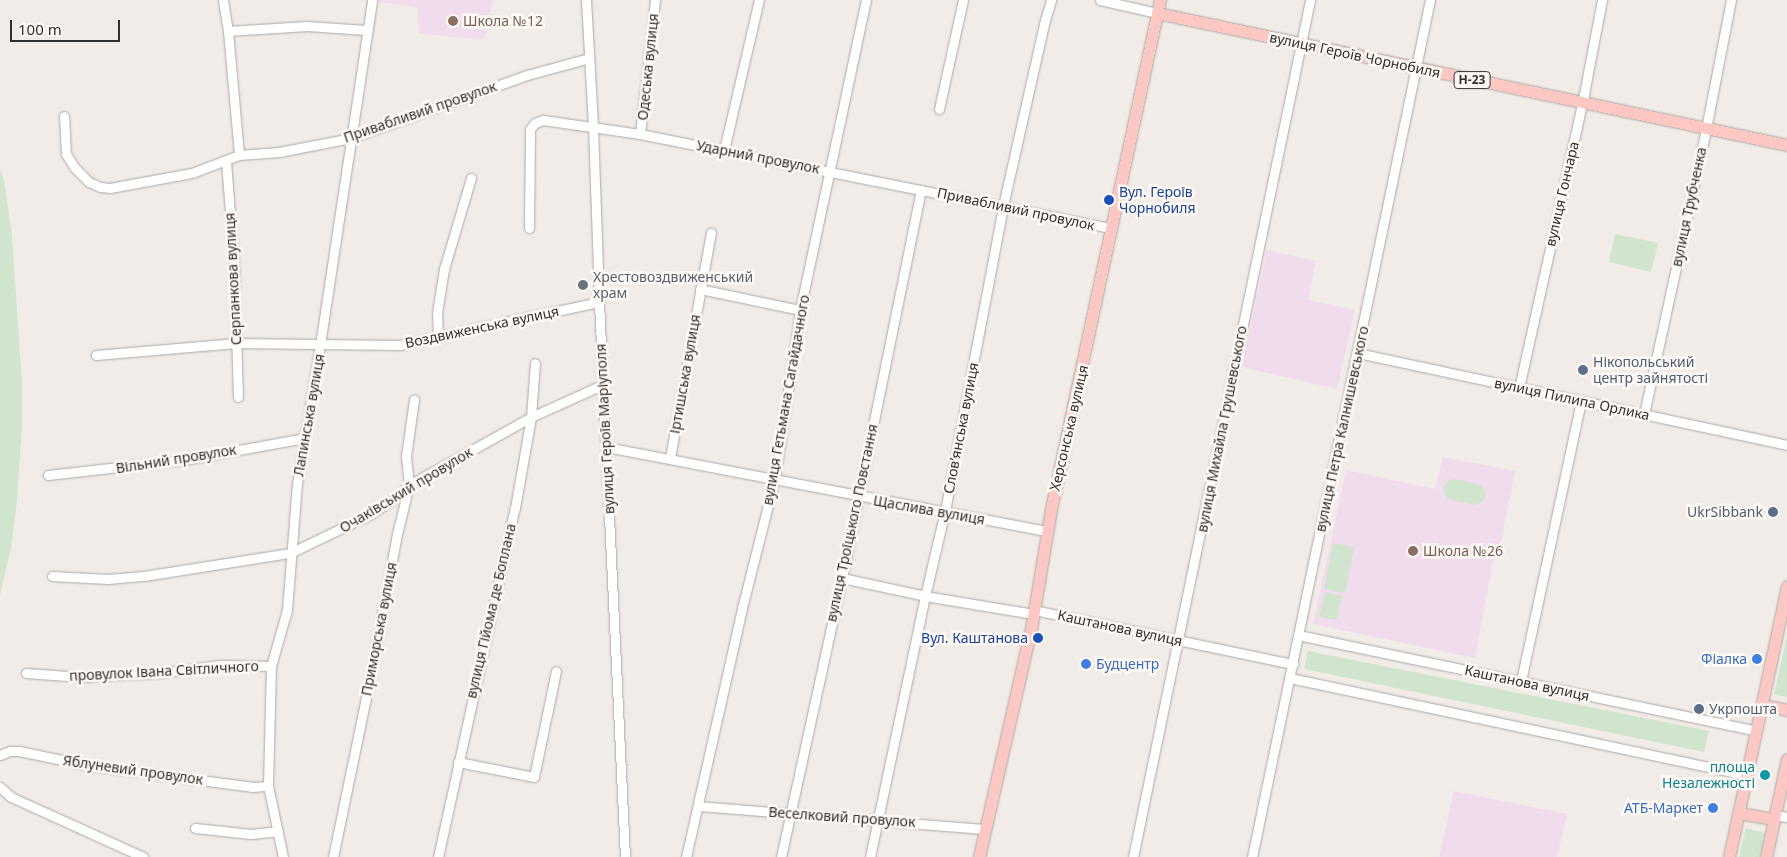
<!DOCTYPE html>
<meta charset="utf-8">
<style>
body{margin:0}
#map{position:relative;width:1787px;height:857px;overflow:hidden;background:#f2ece8;font-family:"Noto Sans",sans-serif}
div>[style]{position:absolute}
[style*='--x']{left:calc(var(--x)*1px);top:calc(var(--y)*1px);width:calc(var(--w)*1px);rotate:calc(var(--a)*1deg)}
.education>*{inset:0;background:#f0dcec}
.green>*{inset:0;background:#d0e4ce}
.roads{filter:drop-shadow(0 0 1px #ada8a5) drop-shadow(0 0 1px #ada8a5)}
.minor>*{height:9px;margin:-4.5px;padding:0 4.5px;transform-origin:4.5px;border-radius:4.5px;background:#fff}
.major>*{height:11px;margin:-5.5px;padding:0 5.5px;transform-origin:5.5px;border-radius:5.5px;background:#fdc7c4}
.dots>*{width:14px;height:14px;translate:-50% -50%;box-sizing:border-box;border:2px solid #fff9f5;border-radius:50%}
span{translate:-50% -50%;white-space:nowrap;text-align:center;line-height:1.15;-webkit-text-stroke:5px #fff9f5;paint-order:stroke}
.shield-label span{padding:1px 4px;background:#fff9f5;border:1px solid;border-radius:4px;-webkit-text-stroke-width:0}
.shield-label{font-size:12px;color:#32302e;font-weight:700}
.education-label{font-size:14px;color:#785e54}
.left{translate:0 -50%;text-align:left}
.street-label{font-size:14px;color:#32302e}
.transit-label{font-size:14px;color:#164399}
.right{translate:-100% -50%;text-align:right}
.worship-label{font-size:14px;color:#5b616d}
.service-label{font-size:14px;color:#4e5e75}
.shop-label{font-size:14px;color:#366cbe}
.culture-label{font-size:14px;color:#0d838f}
.scale{position:absolute;left:10px;top:20px;width:110px;height:22px;box-sizing:border-box;border:2px solid #32302e;border-top:0;padding-left:6px;font-size:15px;line-height:18px;white-space:nowrap;color:#32302e;-webkit-text-stroke:4px #fff9f5;paint-order:stroke}
</style>
<div id="map">
<div class="education">
<i style="clip-path:polygon(379px 0,493px 0,484px 39px,419px 34px,417px 7px,378px 2px)"></i>
<i style="clip-path:polygon(1267px 250px,1316px 261px,1308px 300px,1355px 310px,1337px 389px,1242px 367px)"></i>
<i style="clip-path:polygon(1443px 457px,1515px 471px,1501px 541px,1493px 561px,1475px 658px,1313px 624px,1346px 470px,1435px 489px)"></i>
<i style="clip-path:polygon(1454px 791px,1567px 814px,1557px 857px,1439px 857px)"></i>
</div>
<div class="green">
<i style="clip-path:polygon(0 169px,4px 180px,12px 236px,22px 384px,22px 423px,17px 501px,11px 548px,0 595px)"></i>
<i style="clip-path:polygon(1615px 234px,1658px 243px,1651px 272px,1609px 262px)"></i>
<i style="clip-path:polygon(1455px 479px,1482px 485px,1486px 494px,1483px 501px,1475px 505px,1448px 499px,1444px 492px,1444px 487px,1449px 480px)"></i>
<i style="clip-path:polygon(1333px 543px,1354px 547px,1345px 593px,1324px 589px)"></i>
<i style="clip-path:polygon(1325px 592px,1342px 596px,1337px 620px,1319px 617px)"></i>
<i style="clip-path:polygon(1787px 636px,1787px 697px,1774px 694px)"></i>
<i style="clip-path:polygon(1308px 651px,1709px 731px,1704px 752px,1304px 669px)"></i>
<i style="clip-path:polygon(1746px 828px,1765px 833px,1760px 857px,1739px 857px)"></i>
</div>
<div class="roads">
<div class="minor">
<i style="--x:223;--y:0;--w:31;--a:81"></i>
<i style="--x:228;--y:31;--w:124;--a:84.9"></i>
<i style="--x:586;--y:0;--w:127;--a:86.8"></i>
<i style="--x:593;--y:127;--w:175;--a:88"></i>
<i style="--x:599;--y:302;--w:556;--a:87.32"></i>
<i style="--x:1100;--y:0;--w:58;--a:12.8"></i>
<i style="--x:228;--y:31;--w:79;--a:-3.6"></i>
<i style="--x:307;--y:26;--w:59;--a:3.9"></i>
<i style="--x:939;--y:109;--w:112;--a:-77.6"></i>
<i style="--x:64;--y:116;--w:38;--a:87"></i>
<i style="--x:66;--y:154;--w:15;--a:58"></i>
<i style="--x:74;--y:167;--w:21;--a:45"></i>
<i style="--x:89;--y:182;--w:12;--a:24"></i>
<i style="--x:100;--y:187;--w:10;--a:6"></i>
<i style="--x:110;--y:188;--w:83;--a:-10.4"></i>
<i style="--x:192;--y:173;--w:50;--a:-21"></i>
<i style="--x:239;--y:155;--w:40;--a:-4.3"></i>
<i style="--x:279;--y:152;--w:73;--a:-11"></i>
<i style="--x:351;--y:138;--w:187;--a:-19.7"></i>
<i style="--x:527;--y:75;--w:64;--a:-15.3"></i>
<i style="--x:640;--y:134;--w:135;--a:-83.6"></i>
<i style="--x:724;--y:150;--w:154;--a:-76.9"></i>
<i style="--x:226;--y:161;--w:103;--a:85.6"></i>
<i style="--x:234;--y:264;--w:133;--a:88.3"></i>
<i style="--x:529;--y:228;--w:99;--a:-89.4"></i>
<i style="--x:530;--y:129;--w:8;--a:-50"></i>
<i style="--x:535;--y:123;--w:9;--a:-21"></i>
<i style="--x:543;--y:120;--w:98;--a:8.2"></i>
<i style="--x:640;--y:134;--w:480;--a:11.3"></i>
<i style="--x:700;--y:289;--w:102;--a:11.9"></i>
<i style="--x:438;--y:338;--w:25;--a:-92"></i>
<i style="--x:437;--y:313;--w:45;--a:-81"></i>
<i style="--x:444;--y:269;--w:95;--a:-73.5"></i>
<i style="--x:1358;--y:353;--w:439;--a:12.1"></i>
<i style="--x:96;--y:355;--w:141;--a:-4.9"></i>
<i style="--x:236;--y:343;--w:164;--a:0.7"></i>
<i style="--x:400;--y:345;--w:204;--a:-12.2"></i>
<i style="--x:1519;--y:388;--w:301;--a:-77.5"></i>
<i style="--x:1584;--y:94;--w:96;--a:-79.2"></i>
<i style="--x:1644;--y:414;--w:281;--a:-77.7"></i>
<i style="--x:1704;--y:139;--w:142;--a:-79"></i>
<i style="--x:606;--y:447;--w:449;--a:10.8"></i>
<i style="--x:670;--y:458;--w:229;--a:-79.7"></i>
<i style="--x:48;--y:475;--w:142;--a:-6.5"></i>
<i style="--x:189;--y:459;--w:117;--a:-10.3"></i>
<i style="--x:52;--y:576;--w:56;--a:3.1"></i>
<i style="--x:108;--y:579;--w:36;--a:-5"></i>
<i style="--x:144;--y:576;--w:148;--a:-9"></i>
<i style="--x:290;--y:553;--w:90;--a:-25.7"></i>
<i style="--x:371;--y:514;--w:32;--a:-34"></i>
<i style="--x:398;--y:496;--w:16;--a:-45"></i>
<i style="--x:409;--y:485;--w:140;--a:-29.1"></i>
<i style="--x:531;--y:417;--w:78;--a:-24.3"></i>
<i style="--x:842;--y:578;--w:85;--a:12.2"></i>
<i style="--x:925;--y:596;--w:110;--a:9.4"></i>
<i style="--x:1034;--y:610;--w:265;--a:11.8"></i>
<i style="--x:1298;--y:635;--w:468;--a:11.8"></i>
<i style="--x:26;--y:673;--w:55;--a:4.2"></i>
<i style="--x:81;--y:677;--w:80;--a:-2.9"></i>
<i style="--x:161;--y:673;--w:59;--a:-7.9"></i>
<i style="--x:219;--y:665;--w:52;--a:1.1"></i>
<i style="--x:1290;--y:678;--w:467;--a:12"></i>
<i style="--x:1521;--y:681;--w:286;--a:-77.9"></i>
<i style="--x:0;--y:755;--w:11;--a:-22"></i>
<i style="--x:10;--y:751;--w:9;--a:0"></i>
<i style="--x:19;--y:751;--w:68;--a:11.8"></i>
<i style="--x:86;--y:765;--w:167;--a:7.5"></i>
<i style="--x:252;--y:787;--w:16;--a:-4"></i>
<i style="--x:458;--y:762;--w:77;--a:11.2"></i>
<i style="--x:534;--y:777;--w:108;--a:-78.3"></i>
<i style="--x:0;--y:787;--w:15;--a:42"></i>
<i style="--x:11;--y:797;--w:145;--a:24.4"></i>
<i style="--x:698;--y:806;--w:288;--a:4.6"></i>
<i style="--x:1774;--y:815;--w:13;--a:9"></i>
<i style="--x:195;--y:828;--w:56;--a:6.1"></i>
<i style="--x:251;--y:834;--w:27;--a:-6"></i>
<i style="--x:283;--y:857;--w:73;--a:-101.9"></i>
<i style="--x:268;--y:786;--w:120;--a:-88.6"></i>
<i style="--x:271;--y:666;--w:58;--a:-74.1"></i>
<i style="--x:287;--y:610;--w:126;--a:-85.5"></i>
<i style="--x:297;--y:484;--w:141;--a:-80.6"></i>
<i style="--x:320;--y:345;--w:349;--a:-81.4"></i>
<i style="--x:333;--y:857;--w:188;--a:-78.3"></i>
<i style="--x:371;--y:673;--w:141;--a:-79.4"></i>
<i style="--x:397;--y:534;--w:50;--a:-76.2"></i>
<i style="--x:409;--y:485;--w:29;--a:-96"></i>
<i style="--x:406;--y:456;--w:57;--a:-81.9"></i>
<i style="--x:438;--y:857;--w:357;--a:-77.6"></i>
<i style="--x:515;--y:508;--w:92;--a:-80"></i>
<i style="--x:531;--y:417;--w:54;--a:-85.8"></i>
<i style="--x:686;--y:857;--w:255;--a:-77.3"></i>
<i style="--x:742;--y:608;--w:134;--a:-75.8"></i>
<i style="--x:775;--y:478;--w:170;--a:-81.5"></i>
<i style="--x:800;--y:310;--w:317;--a:-78"></i>
<i style="--x:781;--y:857;--w:286;--a:-77.7"></i>
<i style="--x:842;--y:578;--w:396;--a:-78.5"></i>
<i style="--x:870;--y:857;--w:267;--a:-78.1"></i>
<i style="--x:925;--y:596;--w:87;--a:-76.8"></i>
<i style="--x:945;--y:511;--w:310;--a:-79.2"></i>
<i style="--x:1003;--y:206;--w:191;--a:-77.3"></i>
<i style="--x:1045;--y:20;--w:21;--a:-73"></i>
<i style="--x:1133;--y:857;--w:875;--a:-78.33"></i>
<i style="--x:1252;--y:857;--w:875;--a:-78.27"></i>
</div>
<div class="major">
<i style="--x:1157;--y:13;--w:644;--a:11.83"></i>
<i style="--x:1762;--y:705;--w:25;--a:11"></i>
<i style="--x:1739;--y:813;--w:35;--a:10"></i>
<i style="--x:979;--y:857;--w:234;--a:-77.2"></i>
<i style="--x:1031;--y:629;--w:127;--a:-80.5"></i>
<i style="--x:1052;--y:504;--w:515;--a:-77.91"></i>
<i style="--x:1729;--y:857;--w:277;--a:-77.9"></i>
<i style="--x:1766;--y:857;--w:100;--a:-77.9"></i>
</div>
</div>
<div class="dots">
<i style="left:453px;top:21px;background:#8d6e63"></i>
<i style="left:1109px;top:200px;background:#1a4fb4"></i>
<i style="left:583px;top:285px;background:#6b7280"></i>
<i style="left:1583px;top:370px;background:#5c6f8a"></i>
<i style="left:1773px;top:512px;background:#5c6f8a"></i>
<i style="left:1413px;top:551px;background:#8d6e63"></i>
<i style="left:1038px;top:638px;background:#1a4fb4"></i>
<i style="left:1757px;top:659px;background:#3f7fe0"></i>
<i style="left:1086px;top:664px;background:#3f7fe0"></i>
<i style="left:1699px;top:709px;background:#5c6f8a"></i>
<i style="left:1765px;top:775px;background:#0f9aa8"></i>
<i style="left:1713px;top:808px;background:#3f7fe0"></i>
</div>
<div class="shield-label">
<span style="left:1472px;top:80px">Н-23</span>
</div>
<div class="education-label">
<span class="left" style="left:463px;top:21px">Школа №12</span>
<span class="left" style="left:1423px;top:551px">Школа №26</span>
</div>
<div class="street-label">
<span style="left:1355px;top:55px;rotate:12deg">вулиця Героїв Чорнобиля</span>
<span style="left:648px;top:67px;rotate:-84deg">Одеська вулиця</span>
<span style="left:420px;top:112px;rotate:-19deg">Привабливий провулок</span>
<span style="left:758px;top:157px;rotate:11deg">Ударний провулок</span>
<span style="left:1562px;top:194px;rotate:-77deg">вулиця Гончара</span>
<span style="left:1689px;top:207px;rotate:-78deg">вулиця Трубченка</span>
<span style="left:1016px;top:209px;rotate:12deg">Привабливий провулок</span>
<span style="left:233px;top:279px;rotate:-93deg">Серпанкова вулиця</span>
<span style="left:482px;top:327px;rotate:-12deg">Воздвиженська вулиця</span>
<span style="left:685px;top:374px;rotate:-80deg">Іртишська вулиця</span>
<span style="left:1572px;top:399px;rotate:12deg">вулиця Пилипа Орлика</span>
<span style="left:786px;top:400px;rotate:-80deg">вулиця Гетьмана Сагайдачного</span>
<span style="left:309px;top:415px;rotate:-80deg">Лапинська вулиця</span>
<span style="left:961px;top:428px;rotate:-79deg">Словʼянська вулиця</span>
<span style="left:1069px;top:428px;rotate:-77deg">Херсонська вулиця</span>
<span style="left:605px;top:429px;rotate:-93deg">вулиця Героїв Маріуполя</span>
<span style="left:1222px;top:429px;rotate:-79deg">вулиця Михайла Грушевського</span>
<span style="left:1342px;top:429px;rotate:-78deg">вулиця Петра Калнишевського</span>
<span style="left:176px;top:459px;rotate:-9deg">Вільний провулок</span>
<span style="left:406px;top:490px;rotate:-31deg">Очаківський провулок</span>
<span style="left:929px;top:510px;rotate:10deg">Щаслива вулиця</span>
<span style="left:852px;top:523px;rotate:-78deg">вулиця Троїцького Повстання</span>
<span style="left:491px;top:611px;rotate:-77deg">вулиця Гійома де Боплана</span>
<span style="left:1120px;top:628px;rotate:12deg">Каштанова вулиця</span>
<span style="left:379px;top:629px;rotate:-79deg">Приморська вулиця</span>
<span style="left:164px;top:671px;rotate:-3deg">провулок Івана Світличного</span>
<span style="left:1527px;top:683px;rotate:12deg">Каштанова вулиця</span>
<span style="left:133px;top:770px;rotate:8deg">Яблуневий провулок</span>
<span style="left:842px;top:817px;rotate:4deg">Веселковий провулок</span>
</div>
<div class="transit-label">
<span class="left" style="left:1119px;top:200px">Вул. Героїв<br>Чорнобиля</span>
<span class="right" style="left:1028px;top:638px">Вул. Каштанова</span>
</div>
<div class="worship-label">
<span class="left" style="left:593px;top:285px">Хрестовоздвиженський<br>храм</span>
</div>
<div class="service-label">
<span class="left" style="left:1593px;top:370px">Нікопольський<br>центр зайнятості</span>
<span class="right" style="left:1763px;top:512px">UkrSibbank</span>
<span class="left" style="left:1709px;top:709px">Укрпошта</span>
</div>
<div class="shop-label">
<span class="right" style="left:1747px;top:659px">Фіалка</span>
<span class="left" style="left:1096px;top:664px">Будцентр</span>
<span class="right" style="left:1703px;top:808px">АТБ-Маркет</span>
</div>
<div class="culture-label">
<span class="right" style="left:1755px;top:775px">площа<br>Незалежності</span>
</div>
<div class="scale">100 m</div>
</div>
